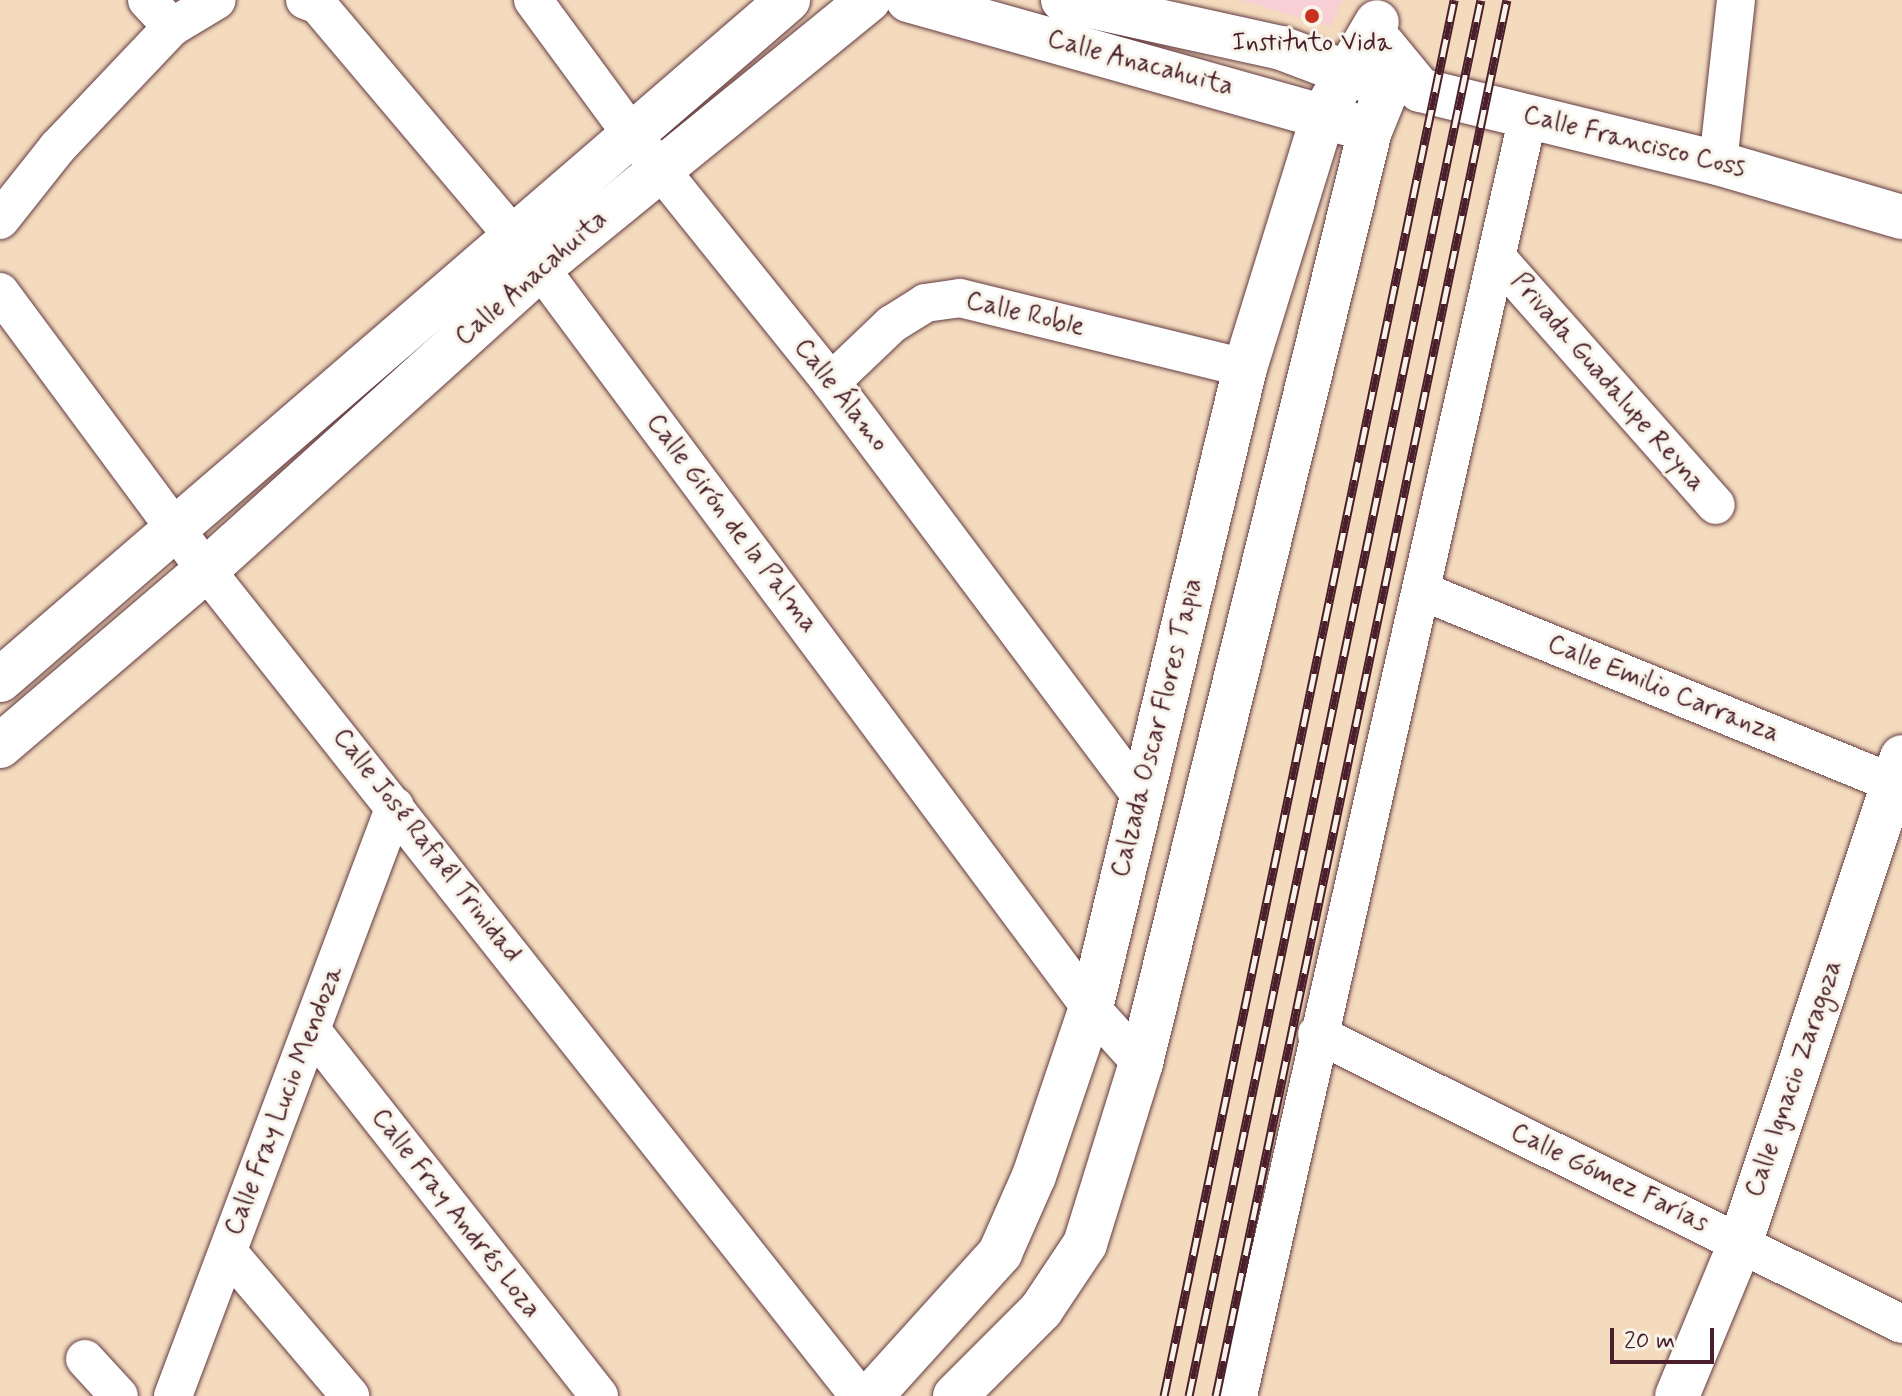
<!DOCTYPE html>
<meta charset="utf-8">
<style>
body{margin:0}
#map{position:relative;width:1902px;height:1396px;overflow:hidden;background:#f4dbbe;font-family:Mynerve,sans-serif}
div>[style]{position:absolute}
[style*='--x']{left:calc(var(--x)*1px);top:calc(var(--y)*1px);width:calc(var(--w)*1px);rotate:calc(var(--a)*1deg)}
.built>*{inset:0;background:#f7cfd4}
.roads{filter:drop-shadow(0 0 2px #643b41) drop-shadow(0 0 2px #643b41)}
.street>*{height:38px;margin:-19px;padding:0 19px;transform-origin:19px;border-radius:19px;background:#fff}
.secondary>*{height:44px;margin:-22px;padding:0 22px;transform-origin:22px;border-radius:22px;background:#fff}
.rail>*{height:9px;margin-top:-4.5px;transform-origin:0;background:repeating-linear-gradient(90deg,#f7f3e8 0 18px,#4a1f2b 0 36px);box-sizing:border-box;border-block:2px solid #4a1f2b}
.dots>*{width:22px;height:22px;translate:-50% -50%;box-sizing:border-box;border:4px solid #f7f3e8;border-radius:50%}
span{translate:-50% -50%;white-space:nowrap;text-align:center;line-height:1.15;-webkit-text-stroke:6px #f7f3e8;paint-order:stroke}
.poi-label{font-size:26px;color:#4a1f2b}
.street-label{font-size:26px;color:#4a1f2b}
.scale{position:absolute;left:1610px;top:1328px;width:104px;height:36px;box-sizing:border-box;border:4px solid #4a1f2b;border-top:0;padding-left:10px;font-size:24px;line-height:28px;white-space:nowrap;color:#4a1f2b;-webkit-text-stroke:6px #f7f3e8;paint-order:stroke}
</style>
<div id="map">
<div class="built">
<i style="clip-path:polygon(1240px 0,1343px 0,1331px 27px)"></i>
</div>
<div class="roads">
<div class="street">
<i style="--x:147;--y:0;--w:37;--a:47"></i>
<i style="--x:305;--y:0;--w:14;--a:21"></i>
<i style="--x:318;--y:5;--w:344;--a:49.8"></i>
<i style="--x:540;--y:268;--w:923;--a:53.33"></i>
<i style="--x:1091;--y:1008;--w:74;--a:47.7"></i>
<i style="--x:533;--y:0;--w:164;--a:53.7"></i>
<i style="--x:630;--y:132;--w:321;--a:51.2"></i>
<i style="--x:831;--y:382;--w:517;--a:53.17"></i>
<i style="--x:1718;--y:163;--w:164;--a:-83.7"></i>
<i style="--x:0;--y:220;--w:92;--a:-51.6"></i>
<i style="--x:57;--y:148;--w:167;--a:-46.5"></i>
<i style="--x:172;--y:27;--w:52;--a:-31"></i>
<i style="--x:1499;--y:260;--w:327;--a:48.5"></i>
<i style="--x:0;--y:292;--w:346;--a:53.5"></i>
<i style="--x:206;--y:570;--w:1053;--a:51.67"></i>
<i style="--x:831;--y:382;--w:84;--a:-43.6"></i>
<i style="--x:892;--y:324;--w:39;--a:-32"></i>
<i style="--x:925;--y:303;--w:35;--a:-8"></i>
<i style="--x:960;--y:298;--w:293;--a:13.8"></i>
<i style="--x:1424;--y:592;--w:516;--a:22.19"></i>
<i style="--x:312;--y:1031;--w:464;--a:51.8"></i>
<i style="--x:1317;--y:1034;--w:653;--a:26.37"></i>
<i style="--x:228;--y:1252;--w:189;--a:49.7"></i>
<i style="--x:85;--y:1359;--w:50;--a:47.4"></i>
<i style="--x:173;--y:1396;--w:630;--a:-69.38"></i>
<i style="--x:1238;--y:1396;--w:1312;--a:-77.23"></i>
</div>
<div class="secondary">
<i style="--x:908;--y:0;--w:462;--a:15.7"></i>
<i style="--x:1063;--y:0;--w:223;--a:12.4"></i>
<i style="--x:1281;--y:48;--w:99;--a:20.6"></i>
<i style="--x:1383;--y:45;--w:58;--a:50.6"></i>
<i style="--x:1420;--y:90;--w:307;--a:13.8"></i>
<i style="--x:1718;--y:163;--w:192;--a:16.4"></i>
<i style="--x:0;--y:680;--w:1041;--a:-40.79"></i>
<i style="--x:0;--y:746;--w:271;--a:-40.5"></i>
<i style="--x:206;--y:570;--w:450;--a:-42.1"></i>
<i style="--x:540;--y:268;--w:424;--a:-39.2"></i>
<i style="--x:871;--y:1396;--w:193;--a:-47.9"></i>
<i style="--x:1000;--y:1253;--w:84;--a:-66.2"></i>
<i style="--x:1034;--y:1176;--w:177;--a:-71.3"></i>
<i style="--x:1091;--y:1008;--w:658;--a:-76.47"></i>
<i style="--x:1245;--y:368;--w:267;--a:-72.8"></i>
<i style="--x:1324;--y:113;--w:105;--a:-59.8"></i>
<i style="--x:955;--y:1396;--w:122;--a:-45"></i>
<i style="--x:1041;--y:1310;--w:79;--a:-56.3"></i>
<i style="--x:1085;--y:1244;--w:189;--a:-72.8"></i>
<i style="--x:1141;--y:1063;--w:960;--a:-76.2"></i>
<i style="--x:1370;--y:131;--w:69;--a:-67.9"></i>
<i style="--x:1677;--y:1396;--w:165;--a:-67.5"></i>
<i style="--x:1740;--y:1244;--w:513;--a:-71.6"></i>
</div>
</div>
<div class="rail">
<i style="--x:1164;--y:1396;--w:1426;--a:-78.26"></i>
<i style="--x:1189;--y:1396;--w:1426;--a:-78.19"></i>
<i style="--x:1216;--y:1396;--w:1426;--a:-78.23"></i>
</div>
<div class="dots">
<i style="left:1312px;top:16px;background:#c8321e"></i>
</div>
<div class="poi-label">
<span style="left:1312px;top:44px">Instituto Vida</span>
</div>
<div class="street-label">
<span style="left:1140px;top:64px;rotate:15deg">Calle Anacahuita</span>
<span style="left:1634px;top:143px;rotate:14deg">Calle Francisco Coss</span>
<span style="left:532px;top:279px;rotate:-41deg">Calle Anacahuita</span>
<span style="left:1025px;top:315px;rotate:13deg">Calle Roble</span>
<span style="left:1607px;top:383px;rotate:49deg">Privada Guadalupe Reyna</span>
<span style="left:840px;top:396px;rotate:52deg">Calle Álamo</span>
<span style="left:731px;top:524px;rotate:53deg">Calle Girón de la Palma</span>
<span style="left:1663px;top:690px;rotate:22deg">Calle Emilio Carranza</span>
<span style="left:1158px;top:728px;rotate:-76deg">Calzada Oscar Flores Tapia</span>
<span style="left:426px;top:846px;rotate:52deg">Calle José Rafaél Trinidad</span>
<span style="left:1795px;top:1079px;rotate:-71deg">Calle Ignacio Zaragoza</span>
<span style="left:285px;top:1101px;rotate:-69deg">Calle Fray Lucio Mendoza</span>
<span style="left:1609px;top:1179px;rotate:26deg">Calle Gómez Farías</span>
<span style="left:455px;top:1214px;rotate:52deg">Calle Fray Andrés Loza</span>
</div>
<div class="scale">20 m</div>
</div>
